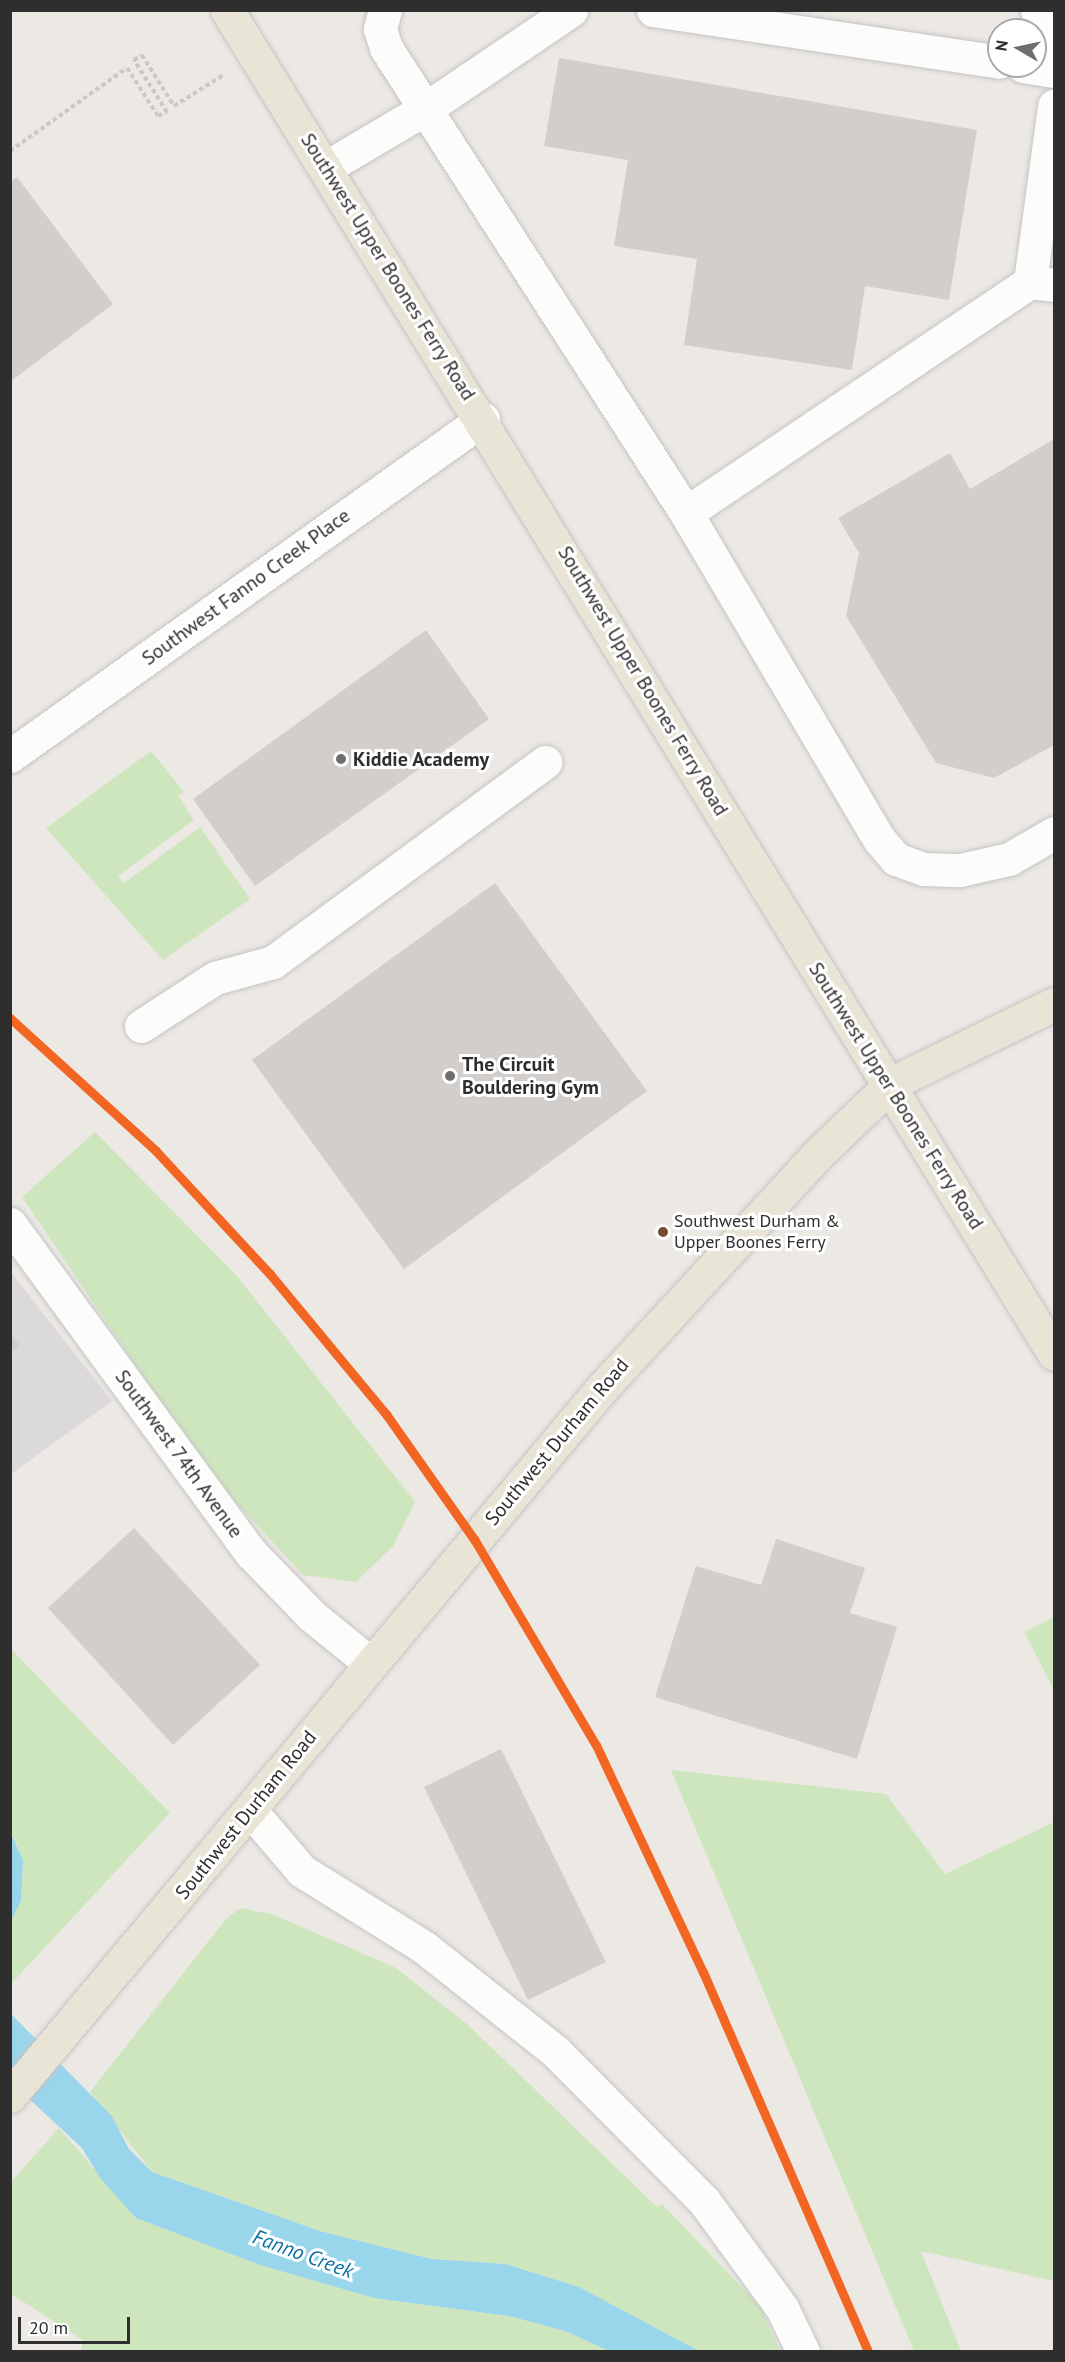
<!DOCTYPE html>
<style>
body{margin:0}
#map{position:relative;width:1065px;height:2362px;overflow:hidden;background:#ece8e4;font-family:"PT Sans",sans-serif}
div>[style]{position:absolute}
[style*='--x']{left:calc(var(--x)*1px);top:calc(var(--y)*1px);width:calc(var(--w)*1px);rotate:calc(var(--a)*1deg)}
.industrial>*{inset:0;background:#dcd9db}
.green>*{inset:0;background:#cee6be}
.water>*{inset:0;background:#99d6ec}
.building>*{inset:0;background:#d1cecb}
.path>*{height:4px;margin-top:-2px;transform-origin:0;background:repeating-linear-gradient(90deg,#c9c9c8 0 4.5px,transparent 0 7.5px)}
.roads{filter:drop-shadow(0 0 2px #c5c4c5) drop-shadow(0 0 2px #c5c4c5)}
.minor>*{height:33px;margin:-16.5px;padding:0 16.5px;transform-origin:16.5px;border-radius:16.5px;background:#fcfcfb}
.major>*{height:33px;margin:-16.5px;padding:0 16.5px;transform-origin:16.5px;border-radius:16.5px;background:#e8e4d6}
.rail-1>*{height:9px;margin:-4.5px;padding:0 4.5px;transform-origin:4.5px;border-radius:4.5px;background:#f26522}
.dots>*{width:16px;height:16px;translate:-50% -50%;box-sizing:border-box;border:3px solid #fff;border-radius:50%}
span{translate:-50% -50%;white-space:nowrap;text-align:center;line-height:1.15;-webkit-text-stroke:6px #fff;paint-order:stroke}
.bus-label{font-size:18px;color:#2e2e2e}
.left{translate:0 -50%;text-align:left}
.street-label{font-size:20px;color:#2e2e2e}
.poi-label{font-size:20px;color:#2e2e2e;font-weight:700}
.water-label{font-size:21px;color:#0d6fa3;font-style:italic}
.frame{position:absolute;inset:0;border:12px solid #2e2e2e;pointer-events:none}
.north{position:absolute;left:987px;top:18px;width:60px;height:60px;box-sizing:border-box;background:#fff;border:2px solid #ababab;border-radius:50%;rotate:279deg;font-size:16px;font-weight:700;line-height:24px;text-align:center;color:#2e2e2e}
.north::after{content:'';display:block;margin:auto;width:21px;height:27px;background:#706f6e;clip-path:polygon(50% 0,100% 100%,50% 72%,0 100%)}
.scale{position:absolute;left:18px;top:2317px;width:112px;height:27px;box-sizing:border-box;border:3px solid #2e2e2e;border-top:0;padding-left:8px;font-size:18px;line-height:21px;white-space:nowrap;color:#2e2e2e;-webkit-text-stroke:4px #fff;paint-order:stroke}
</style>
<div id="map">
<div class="industrial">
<i style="clip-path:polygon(10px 1271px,112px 1401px,11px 1474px,10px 1474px)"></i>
</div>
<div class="green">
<i style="clip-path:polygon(151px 751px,184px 792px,178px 796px,194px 820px,118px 876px,124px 883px,200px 827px,250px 899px,163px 960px,46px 828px)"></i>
<i style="clip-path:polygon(95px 1132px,237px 1276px,415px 1502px,393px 1546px,356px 1582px,303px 1575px,207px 1471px,22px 1197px)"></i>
<i style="clip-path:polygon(1054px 1617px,1054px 1690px,1024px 1632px)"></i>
<i style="clip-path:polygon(11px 1649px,170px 1813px,11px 1984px,10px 1921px,21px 1901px,23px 1860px,11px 1831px)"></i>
<i style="clip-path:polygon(671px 1770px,886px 1794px,945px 1874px,1054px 1822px,1054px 2281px,921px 2251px,961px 2351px,914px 2351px)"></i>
<i style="clip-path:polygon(240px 1908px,272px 1914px,396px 1968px,467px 2024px,657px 2207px,662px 2204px,760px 2306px,780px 2351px,699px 2351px,579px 2287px,506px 2264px,432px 2259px,320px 2231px,152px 2172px,90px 2092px,225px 1920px)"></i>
<i style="clip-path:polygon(59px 2128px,136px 2218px,260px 2265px,374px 2298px,509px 2316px,565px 2331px,609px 2351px,81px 2351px,83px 2340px,11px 2294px,11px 2182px)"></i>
</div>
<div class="water">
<i style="clip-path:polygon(10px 1831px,23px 1860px,21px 1901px,11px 1921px)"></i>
<i style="clip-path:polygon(10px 2013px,111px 2115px,129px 2149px,152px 2172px,320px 2231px,432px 2259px,506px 2264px,579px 2287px,699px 2351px,609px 2351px,565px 2331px,509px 2316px,374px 2298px,260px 2265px,136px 2218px,100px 2178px,82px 2148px,11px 2082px)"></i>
</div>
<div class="building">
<i style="clip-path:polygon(559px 58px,977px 130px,949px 300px,865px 286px,852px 370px,684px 345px,697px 259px,614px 246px,628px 160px,544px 146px)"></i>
<i style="clip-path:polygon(17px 177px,113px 304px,10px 382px,10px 182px)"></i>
<i style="clip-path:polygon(1054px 439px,1054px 745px,994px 778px,936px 763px,846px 616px,859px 553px,838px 518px,950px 453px,970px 489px)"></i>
<i style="clip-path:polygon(426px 630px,489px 719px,255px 886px,193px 799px)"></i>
<i style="clip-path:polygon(495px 883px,647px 1091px,404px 1269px,252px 1060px)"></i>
<i style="clip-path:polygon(10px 1333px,20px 1346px,10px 1353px)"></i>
<i style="clip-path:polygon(134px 1528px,260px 1665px,173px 1745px,48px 1608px)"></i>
<i style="clip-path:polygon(776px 1539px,865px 1568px,850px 1613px,897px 1627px,857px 1759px,655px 1697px,696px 1566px,761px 1585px)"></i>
<i style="clip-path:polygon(501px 1749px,606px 1962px,528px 2000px,424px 1787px)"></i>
</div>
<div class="path">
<i style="--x:10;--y:151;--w:143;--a:-35.4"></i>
<i style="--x:127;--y:68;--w:57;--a:57.1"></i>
<i style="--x:158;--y:116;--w:10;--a:-24"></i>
<i style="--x:167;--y:112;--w:62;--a:-122.4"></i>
<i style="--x:134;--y:60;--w:9;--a:-32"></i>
<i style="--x:142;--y:55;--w:60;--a:57.9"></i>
<i style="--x:174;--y:106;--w:60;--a:-32.1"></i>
</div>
<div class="roads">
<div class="minor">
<i style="--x:385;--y:10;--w:20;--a:105"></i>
<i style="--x:380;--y:29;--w:20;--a:72"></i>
<i style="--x:386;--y:48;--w:553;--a:57.17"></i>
<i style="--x:686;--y:513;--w:379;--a:59.4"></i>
<i style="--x:879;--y:839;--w:26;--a:50"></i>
<i style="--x:896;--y:859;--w:29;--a:20"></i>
<i style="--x:923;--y:869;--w:37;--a:2"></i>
<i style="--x:960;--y:870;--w:50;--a:-12.7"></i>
<i style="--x:1009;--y:859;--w:52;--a:-30"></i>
<i style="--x:653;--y:10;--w:350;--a:8.5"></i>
<i style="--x:1037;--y:10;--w:54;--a:71.6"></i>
<i style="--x:1023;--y:66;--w:31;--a:9"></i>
<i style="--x:325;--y:168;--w:120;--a:-30.6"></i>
<i style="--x:428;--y:107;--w:173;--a:-34.1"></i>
<i style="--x:1030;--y:282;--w:178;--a:-82.2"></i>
<i style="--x:686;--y:513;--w:414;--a:-33.9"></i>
<i style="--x:1030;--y:282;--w:24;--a:7"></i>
<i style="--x:10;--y:756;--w:581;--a:-35.47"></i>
<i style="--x:141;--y:1026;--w:88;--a:-33"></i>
<i style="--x:215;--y:978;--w:60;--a:-15.4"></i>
<i style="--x:273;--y:962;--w:338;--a:-36.3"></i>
<i style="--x:10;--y:1224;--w:408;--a:53.8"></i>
<i style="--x:251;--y:1553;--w:88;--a:45.9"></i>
<i style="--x:312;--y:1616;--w:75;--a:39"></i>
<i style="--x:250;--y:1810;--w:80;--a:49.6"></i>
<i style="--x:302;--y:1871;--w:145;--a:32"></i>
<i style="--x:425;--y:1948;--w:167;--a:38.4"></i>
<i style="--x:556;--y:2052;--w:210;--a:45.2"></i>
<i style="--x:704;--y:2201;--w:132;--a:53.9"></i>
<i style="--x:782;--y:2308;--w:49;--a:64.5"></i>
</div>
<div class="major">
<i style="--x:227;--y:10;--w:1578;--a:58.39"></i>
<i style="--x:10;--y:2096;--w:924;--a:-50.09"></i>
<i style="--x:603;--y:1387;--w:314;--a:-47.3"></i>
<i style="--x:816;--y:1156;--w:105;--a:-43.8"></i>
<i style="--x:892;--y:1083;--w:180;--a:-26"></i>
</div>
</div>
<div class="rail-1">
<i style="--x:10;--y:1018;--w:197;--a:42.3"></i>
<i style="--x:156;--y:1151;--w:168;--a:47.2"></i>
<i style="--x:270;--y:1274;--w:182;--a:50.4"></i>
<i style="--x:386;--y:1414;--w:153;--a:54.9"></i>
<i style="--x:474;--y:1539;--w:239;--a:59.4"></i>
<i style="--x:596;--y:1745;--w:251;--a:64.8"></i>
<i style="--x:703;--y:1972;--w:414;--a:66.5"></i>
</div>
<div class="dots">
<i style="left:341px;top:759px;background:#706f6e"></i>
<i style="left:450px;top:1076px;background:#706f6e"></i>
<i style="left:663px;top:1232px;background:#7a4b2a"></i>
</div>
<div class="bus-label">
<span class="left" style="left:674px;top:1232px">Southwest Durham &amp;<br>Upper Boones Ferry</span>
</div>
<div class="street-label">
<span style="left:388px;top:267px;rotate:58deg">Southwest Upper Boones Ferry Road</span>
<span style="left:246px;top:587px;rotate:-36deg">Southwest Fanno Creek Place</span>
<span style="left:643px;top:681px;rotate:59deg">Southwest Upper Boones Ferry Road</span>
<span style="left:896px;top:1096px;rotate:58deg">Southwest Upper Boones Ferry Road</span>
<span style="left:557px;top:1442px;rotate:-50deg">Southwest Durham Road</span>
<span style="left:179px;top:1454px;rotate:54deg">Southwest 74th Avenue</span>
<span style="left:246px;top:1815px;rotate:-51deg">Southwest Durham Road</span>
</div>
<div class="poi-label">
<span class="left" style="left:353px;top:759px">Kiddie Academy</span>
<span class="left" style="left:462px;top:1076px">The Circuit<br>Bouldering Gym</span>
</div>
<div class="water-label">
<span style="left:303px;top:2254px;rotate:20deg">Fanno Creek</span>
</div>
<div class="frame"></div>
<div class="north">N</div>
<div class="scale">20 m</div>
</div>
